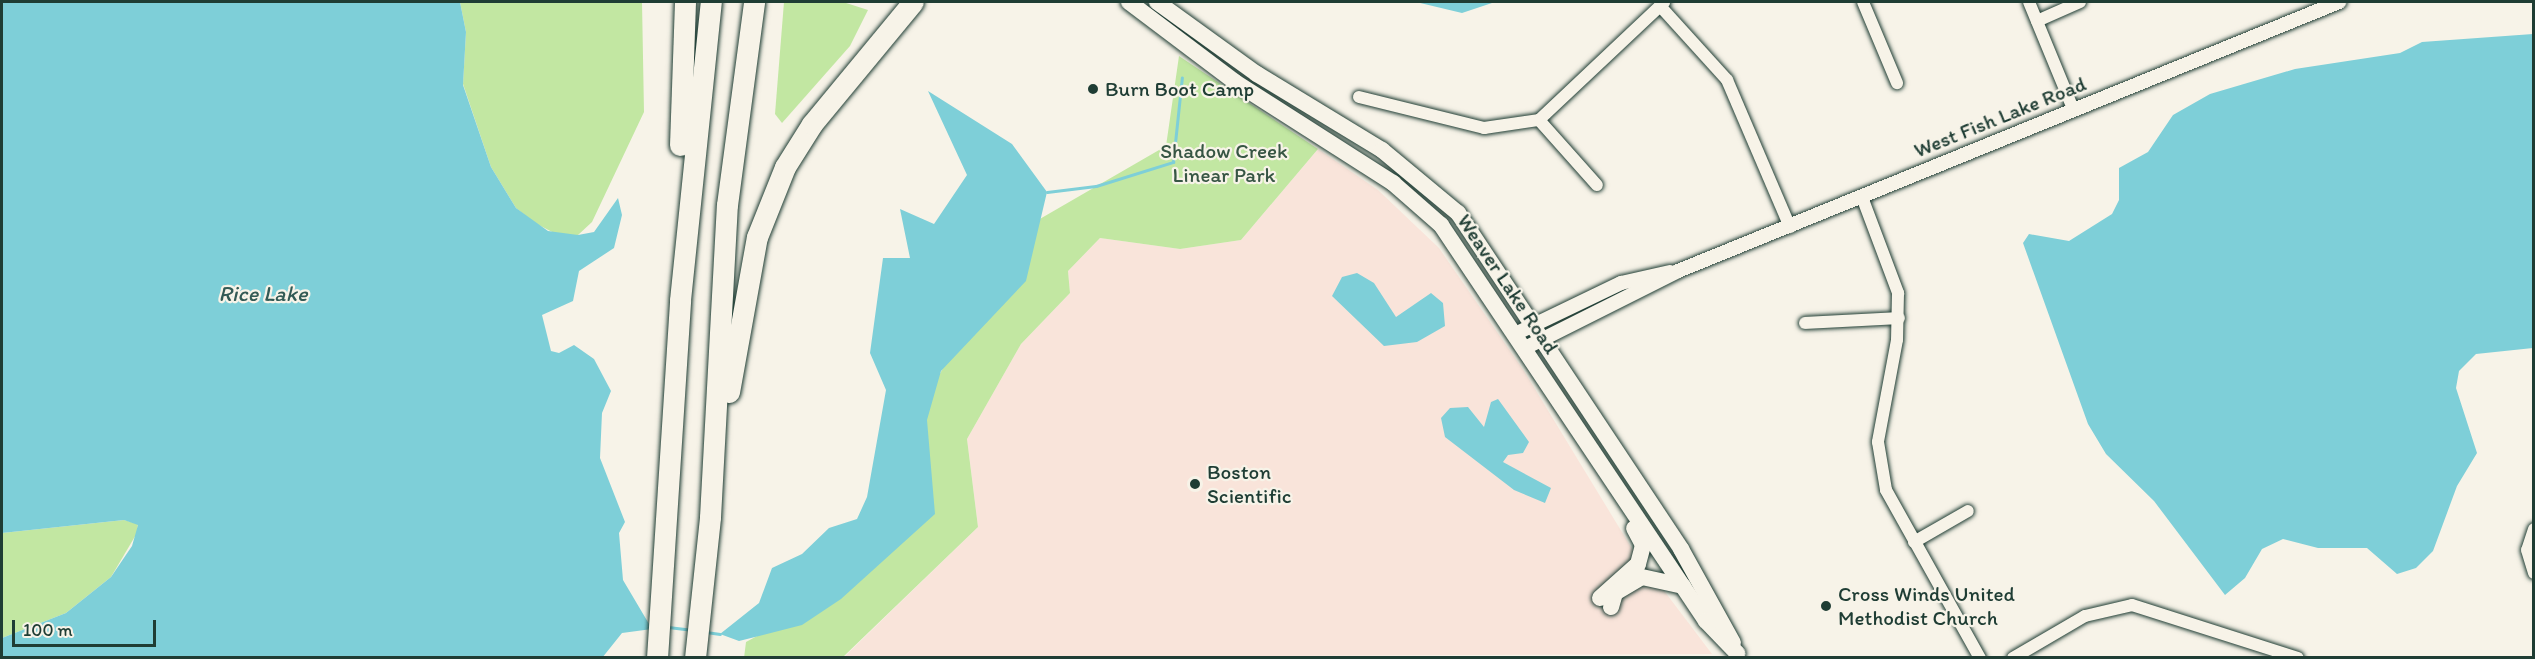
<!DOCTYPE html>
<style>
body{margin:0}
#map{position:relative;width:2535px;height:659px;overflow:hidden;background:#f7f3e8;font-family:Itim,sans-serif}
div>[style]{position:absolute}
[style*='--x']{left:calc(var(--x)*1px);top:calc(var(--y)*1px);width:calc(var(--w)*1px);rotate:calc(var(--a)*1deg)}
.built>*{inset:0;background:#f9e4da}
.green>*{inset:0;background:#c2e7a2}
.water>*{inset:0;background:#7ecfd8}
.stream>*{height:3px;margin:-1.5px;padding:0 1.5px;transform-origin:1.5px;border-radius:1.5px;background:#7ecfd8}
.roads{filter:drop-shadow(0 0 2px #1f3d34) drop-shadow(0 0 2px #1f3d34)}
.minor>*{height:12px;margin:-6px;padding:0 6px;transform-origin:6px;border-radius:6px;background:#f7f3e8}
.tertiary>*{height:14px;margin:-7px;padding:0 7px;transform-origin:7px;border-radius:7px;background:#f7f3e8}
.secondary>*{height:16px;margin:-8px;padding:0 8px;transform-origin:8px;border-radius:8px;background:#f7f3e8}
.motorway>*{height:21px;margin:-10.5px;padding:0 10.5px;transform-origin:10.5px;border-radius:10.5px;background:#f7f3e8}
.dots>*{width:16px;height:16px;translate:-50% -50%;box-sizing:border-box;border:3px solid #f7f3e8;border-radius:50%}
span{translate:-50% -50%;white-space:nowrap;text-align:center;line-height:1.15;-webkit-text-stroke:4.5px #f7f3e8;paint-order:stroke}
.poi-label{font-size:21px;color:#1f3d34}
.left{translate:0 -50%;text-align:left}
.street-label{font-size:21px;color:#1f3d34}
.park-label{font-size:21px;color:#375644}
.water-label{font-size:22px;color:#325a55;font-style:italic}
.frame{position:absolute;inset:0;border:3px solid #1f3d34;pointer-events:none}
.scale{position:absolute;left:12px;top:620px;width:144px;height:27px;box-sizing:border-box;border:3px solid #1f3d34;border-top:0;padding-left:8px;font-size:18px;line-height:21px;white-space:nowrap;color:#1f3d34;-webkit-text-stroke:4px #f7f3e8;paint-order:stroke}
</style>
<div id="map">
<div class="built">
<i style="clip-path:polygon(1318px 149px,1378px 190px,1439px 248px,1524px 371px,1631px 547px,1712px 654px,843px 658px,978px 527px,967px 439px,1021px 344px,1070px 293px,1068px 271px,1100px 238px,1180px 249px,1241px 240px)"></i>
</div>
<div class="green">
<i style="clip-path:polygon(460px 2px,642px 2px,644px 112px,592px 222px,578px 235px,558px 235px,535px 223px,516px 208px,491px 167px,463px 84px,466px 32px)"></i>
<i style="clip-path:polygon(784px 2px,843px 2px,868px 10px,850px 46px,782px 123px,775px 114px)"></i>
<i style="clip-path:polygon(1179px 56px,1318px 149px,1241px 240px,1180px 249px,1100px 238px,1068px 271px,1070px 293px,1021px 344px,967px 439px,978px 527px,843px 657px,744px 658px,746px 642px,819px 602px,1014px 234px,1166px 146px)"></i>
<i style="clip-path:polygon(124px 520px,138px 524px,137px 533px,111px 577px,66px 613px,2px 638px,2px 533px)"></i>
</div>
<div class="water">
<i style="clip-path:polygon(2px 2px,460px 2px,466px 32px,463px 85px,491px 167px,516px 208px,548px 231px,578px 235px,594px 232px,618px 198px,622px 215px,614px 248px,579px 271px,573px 301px,542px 315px,551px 351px,559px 353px,574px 345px,594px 359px,611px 391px,602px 413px,600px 458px,625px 522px,619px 533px,623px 580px,652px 629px,622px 633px,602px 658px,2px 657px,2px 638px,66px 613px,111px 577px,132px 546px,138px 525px,124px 520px,2px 533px)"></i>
<i style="clip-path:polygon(1416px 2px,1495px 2px,1462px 13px)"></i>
<i style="clip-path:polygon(2533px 34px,2533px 348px,2476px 354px,2459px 371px,2456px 388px,2477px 453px,2457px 486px,2433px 551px,2416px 568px,2397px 574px,2367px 548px,2318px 548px,2283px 539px,2262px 549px,2245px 578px,2225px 595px,2154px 501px,2106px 454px,2088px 424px,2023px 243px,2029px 234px,2069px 241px,2112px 214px,2119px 200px,2119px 168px,2148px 152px,2173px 115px,2210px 94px,2295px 69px,2400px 53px,2422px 42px)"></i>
<i style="clip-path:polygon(928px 91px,1012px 144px,1047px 192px,1026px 281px,941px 371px,927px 420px,935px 514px,841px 599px,802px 625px,739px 641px,720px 634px,759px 603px,772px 568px,802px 554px,829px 528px,857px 519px,867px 497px,886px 390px,870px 353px,883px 258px,910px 258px,900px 209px,934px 224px,967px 175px)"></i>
<i style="clip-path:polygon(1357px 273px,1374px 283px,1396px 317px,1431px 293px,1443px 303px,1445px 326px,1417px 342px,1384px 346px,1332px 296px,1342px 277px)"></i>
<i style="clip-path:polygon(1498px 399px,1529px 442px,1523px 453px,1508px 455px,1503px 462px,1551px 488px,1545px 503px,1514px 490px,1445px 437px,1441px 418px,1450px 408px,1468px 407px,1484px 427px,1491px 402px)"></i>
</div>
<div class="stream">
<i style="--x:1047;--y:192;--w:49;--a:-7"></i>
<i style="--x:1096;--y:186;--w:81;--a:-17.3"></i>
<i style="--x:1173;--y:162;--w:85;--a:-84"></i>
<i style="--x:668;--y:627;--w:23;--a:7"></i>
<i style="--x:706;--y:632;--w:14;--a:8"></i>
</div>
<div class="roads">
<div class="minor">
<i style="--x:1863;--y:2;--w:88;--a:67.2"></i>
<i style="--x:2029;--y:2;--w:116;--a:67.6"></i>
<i style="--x:1660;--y:6;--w:100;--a:47.8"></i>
<i style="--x:1727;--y:80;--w:160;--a:66.8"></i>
<i style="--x:2037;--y:21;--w:47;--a:-23.8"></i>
<i style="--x:1359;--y:97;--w:129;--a:13.9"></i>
<i style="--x:1484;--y:128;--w:56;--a:-8.3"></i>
<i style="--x:1539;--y:120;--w:172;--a:-43.3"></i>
<i style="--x:1539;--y:120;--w:87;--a:48.3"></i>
<i style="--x:1862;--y:197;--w:103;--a:69.4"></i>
<i style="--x:1898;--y:293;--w:47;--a:91.2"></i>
<i style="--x:1897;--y:340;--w:104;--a:100.6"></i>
<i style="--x:1878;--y:442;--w:49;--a:80.5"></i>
<i style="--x:1886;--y:490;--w:193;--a:60.8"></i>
<i style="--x:1805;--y:323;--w:94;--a:-3"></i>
<i style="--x:2534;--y:529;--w:22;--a:108"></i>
<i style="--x:2527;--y:550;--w:24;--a:73"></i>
<i style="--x:1914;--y:542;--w:62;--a:-29.9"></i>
<i style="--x:2013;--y:658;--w:83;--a:-30.3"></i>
<i style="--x:2085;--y:616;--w:48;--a:-13.2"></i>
<i style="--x:2132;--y:605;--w:174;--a:17.7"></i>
</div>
<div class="tertiary">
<i style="--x:1515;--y:334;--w:118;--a:-25.7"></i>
<i style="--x:1621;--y:283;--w:50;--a:-12.7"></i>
<i style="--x:1525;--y:348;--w:171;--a:-26.7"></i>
<i style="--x:1678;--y:271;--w:714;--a:-22.14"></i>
</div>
<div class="secondary">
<i style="--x:1129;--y:2;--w:133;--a:37"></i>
<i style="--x:1235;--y:82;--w:188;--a:32.6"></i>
<i style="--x:1393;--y:183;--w:64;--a:41.2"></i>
<i style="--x:1441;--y:225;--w:476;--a:56.2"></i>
<i style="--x:1706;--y:621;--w:45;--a:45.9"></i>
<i style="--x:1157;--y:2;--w:123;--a:35.8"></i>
<i style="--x:1257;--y:74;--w:146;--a:31.3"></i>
<i style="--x:1382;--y:150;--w:99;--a:39.7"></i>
<i style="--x:1458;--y:213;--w:403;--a:56.4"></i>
<i style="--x:1681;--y:549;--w:107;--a:61"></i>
<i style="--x:1600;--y:598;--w:51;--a:-41.8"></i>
<i style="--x:1638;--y:564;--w:20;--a:-75"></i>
<i style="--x:1643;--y:545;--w:19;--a:-118"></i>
<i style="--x:1611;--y:607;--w:15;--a:-74"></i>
<i style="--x:1615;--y:593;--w:31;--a:-31"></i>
<i style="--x:1642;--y:577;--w:42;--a:12.4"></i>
</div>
<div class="motorway">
<i style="--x:680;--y:145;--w:143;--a:-88"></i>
<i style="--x:729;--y:392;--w:158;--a:-79.8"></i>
<i style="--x:757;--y:237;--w:75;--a:-68.2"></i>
<i style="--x:785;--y:167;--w:51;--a:-57.9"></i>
<i style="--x:812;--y:124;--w:158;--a:-50.4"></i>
<i style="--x:657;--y:658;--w:359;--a:-86.3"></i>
<i style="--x:680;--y:300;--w:300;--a:-84.1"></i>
<i style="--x:695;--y:658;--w:142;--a:-83.9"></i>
<i style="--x:710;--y:517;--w:312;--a:-86.9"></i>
<i style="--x:727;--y:205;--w:205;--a:-82.4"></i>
</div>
</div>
<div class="dots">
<i style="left:1093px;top:89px;background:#1f3d34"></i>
<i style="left:1195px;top:484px;background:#1f3d34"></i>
<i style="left:1826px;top:606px;background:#1f3d34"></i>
</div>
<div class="poi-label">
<span class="left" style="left:1105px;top:89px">Burn Boot Camp</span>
<span class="left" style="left:1207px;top:484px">Boston<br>Scientific</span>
<span class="left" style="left:1838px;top:606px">Cross Winds United<br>Methodist Church</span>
</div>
<div class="street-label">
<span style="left:2000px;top:117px;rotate:-22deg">West Fish Lake Road</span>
<span style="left:1508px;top:284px;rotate:56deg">Weaver Lake Road</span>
</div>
<div class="park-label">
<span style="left:1224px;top:163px">Shadow Creek<br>Linear Park</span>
</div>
<div class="water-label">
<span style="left:263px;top:294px">Rice Lake</span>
</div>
<div class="frame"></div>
<div class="scale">100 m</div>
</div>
